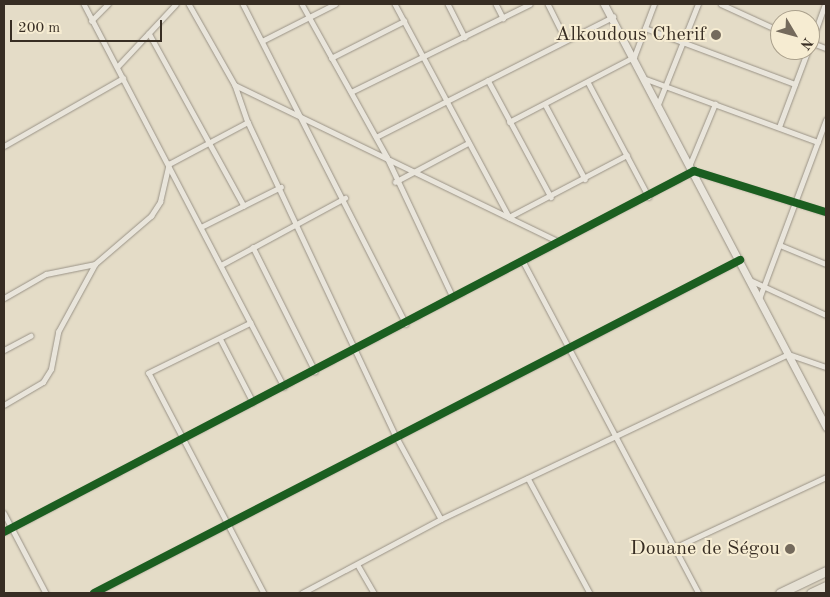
<!DOCTYPE html>
<meta charset="utf-8">
<style>
body{margin:0}
#map{position:relative;width:830px;height:597px;overflow:hidden;background:#e4dcc7;font-family:"Old Standard TT",serif}
div>[style]{position:absolute}
[style*='--x']{left:calc(var(--x)*1px);top:calc(var(--y)*1px);width:calc(var(--w)*1px);rotate:calc(var(--a)*1deg)}
.roads{filter:drop-shadow(0 0 1px #9a9387) drop-shadow(0 0 1px #9a9387)}
.street>*{height:4.5px;margin:-2.25px;padding:0 2.25px;transform-origin:2.25px;border-radius:2.25px;background:#e9e5db}
.secondary>*{height:7px;margin:-3.5px;padding:0 3.5px;transform-origin:3.5px;border-radius:3.5px;background:#e9e5db}
.highway>*{height:9px;margin:-4.5px;padding:0 4.5px;transform-origin:4.5px;border-radius:4.5px;background:#e6e1d4}
.cycleway>*{height:8px;margin:-4px;padding:0 4px;transform-origin:4px;border-radius:4px;background:#1b5e20}
.dots>*{width:14px;height:14px;translate:-50% -50%;box-sizing:border-box;border:2px solid #f6ecd2;border-radius:50%}
span{translate:-50% -50%;white-space:nowrap;text-align:center;line-height:1.15;-webkit-text-stroke:4px #f6ecd2;paint-order:stroke}
.poi-label{font-size:20px;color:#372d23}
.right{translate:-100% -50%;text-align:right}
.frame{position:absolute;inset:0;border:5px solid #372d23;pointer-events:none}
.north{position:absolute;left:770px;top:10px;width:50px;height:50px;box-sizing:border-box;background:#f6ecd2;border:1px solid #aaa08c;border-radius:50%;rotate:127deg;font-size:14px;font-weight:700;line-height:20px;text-align:center;color:#372d23}
.north::after{content:'';display:block;margin:auto;width:18px;height:22px;background:#746a5c;clip-path:polygon(50% 0,100% 100%,50% 72%,0 100%)}
.scale{position:absolute;left:10px;top:20px;width:152px;height:22px;box-sizing:border-box;border:2px solid #372d23;border-top:0;padding-left:6px;font-size:15px;line-height:18px;white-space:nowrap;color:#372d23;-webkit-text-stroke:4px #f6ecd2;paint-order:stroke}
</style>
<div id="map">
<div class="roads">
<div class="street">
<i style="--x:84;--y:4;--w:432;--a:62.4"></i>
<i style="--x:189;--y:4;--w:93;--a:60.4"></i>
<i style="--x:235;--y:85;--w:39;--a:71"></i>
<i style="--x:248;--y:122;--w:347;--a:64.8"></i>
<i style="--x:396;--y:436;--w:94;--a:61.5"></i>
<i style="--x:243;--y:4;--w:359;--a:63"></i>
<i style="--x:302;--y:4;--w:175;--a:60.9"></i>
<i style="--x:387;--y:157;--w:155;--a:64.8"></i>
<i style="--x:395;--y:4;--w:242;--a:61.8"></i>
<i style="--x:509;--y:217;--w:133;--a:-27.7"></i>
<i style="--x:448;--y:4;--w:37;--a:63"></i>
<i style="--x:496;--y:4;--w:16;--a:63"></i>
<i style="--x:548;--y:4;--w:40;--a:63.4"></i>
<i style="--x:721;--y:4;--w:65;--a:24.6"></i>
<i style="--x:91;--y:21;--w:24;--a:-45"></i>
<i style="--x:645;--y:28;--w:160;--a:20.5"></i>
<i style="--x:149;--y:33;--w:197;--a:61.2"></i>
<i style="--x:262;--y:41;--w:82;--a:-26.9"></i>
<i style="--x:810;--y:42;--w:17;--a:21"></i>
<i style="--x:810;--y:46;--w:45;--a:-70.3"></i>
<i style="--x:331;--y:58;--w:82;--a:-26.9"></i>
<i style="--x:117;--y:67;--w:86;--a:-46.9"></i>
<i style="--x:646;--y:79;--w:183;--a:20.1"></i>
<i style="--x:488;--y:80;--w:133;--a:61.7"></i>
<i style="--x:588;--y:82;--w:130;--a:62.1"></i>
<i style="--x:235;--y:85;--w:356;--a:25.8"></i>
<i style="--x:351;--y:92;--w:199;--a:-26.2"></i>
<i style="--x:545;--y:104;--w:85;--a:61.9"></i>
<i style="--x:657;--y:107;--w:111;--a:-68.3"></i>
<i style="--x:509;--y:122;--w:141;--a:-27.5"></i>
<i style="--x:634;--y:57;--w:57;--a:-69.3"></i>
<i style="--x:779;--y:127;--w:82;--a:-69.4"></i>
<i style="--x:376;--y:137;--w:266;--a:-26.9"></i>
<i style="--x:4;--y:146;--w:137;--a:-29.7"></i>
<i style="--x:690;--y:164;--w:65;--a:-67.4"></i>
<i style="--x:395;--y:182;--w:83;--a:-28.1"></i>
<i style="--x:203;--y:226;--w:87;--a:-26.6"></i>
<i style="--x:780;--y:245;--w:50;--a:22.4"></i>
<i style="--x:253;--y:247;--w:139;--a:63.4"></i>
<i style="--x:523;--y:261;--w:376;--a:62.1"></i>
<i style="--x:221;--y:265;--w:141;--a:-28.4"></i>
<i style="--x:750;--y:280;--w:84;--a:24.7"></i>
<i style="--x:4;--y:298;--w:48;--a:-29.7"></i>
<i style="--x:46;--y:274;--w:50;--a:-11.5"></i>
<i style="--x:759;--y:299;--w:191;--a:-69.5"></i>
<i style="--x:251;--y:323;--w:114;--a:153.9"></i>
<i style="--x:149;--y:373;--w:248;--a:62.4"></i>
<i style="--x:221;--y:340;--w:70;--a:62.7"></i>
<i style="--x:4;--y:350;--w:30;--a:-28"></i>
<i style="--x:4;--y:405;--w:45;--a:-30.5"></i>
<i style="--x:43;--y:382;--w:15;--a:-58"></i>
<i style="--x:51;--y:369;--w:38;--a:-79"></i>
<i style="--x:58;--y:332;--w:77;--a:-61.4"></i>
<i style="--x:95;--y:264;--w:74;--a:-40.6"></i>
<i style="--x:151;--y:216;--w:17;--a:-57"></i>
<i style="--x:160;--y:202;--w:39;--a:-77"></i>
<i style="--x:169;--y:164;--w:89;--a:-28"></i>
<i style="--x:528;--y:478;--w:131;--a:61.7"></i>
<i style="--x:4;--y:513;--w:90;--a:62.3"></i>
<i style="--x:4;--y:532;--w:779;--a:-27.62"></i>
<i style="--x:694;--y:171;--w:138;--a:17.3"></i>
<i style="--x:676;--y:547;--w:166;--a:-25"></i>
<i style="--x:358;--y:565;--w:32;--a:60"></i>
<i style="--x:94;--y:593;--w:727;--a:-27.27"></i>
<i style="--x:302;--y:593;--w:157;--a:-28"></i>
<i style="--x:441;--y:519;--w:384;--a:-25.4"></i>
<i style="--x:788;--y:354;--w:40;--a:18.9"></i>
</div>
<div class="secondary">
<i style="--x:604;--y:4;--w:478;--a:62.3"></i>
</div>
<div class="highway">
<i style="--x:780;--y:593;--w:51;--a:-25.6"></i>
<i style="--x:811;--y:593;--w:17;--a:-25"></i>
</div>
</div>
<div class="cycleway">
<i style="--x:4;--y:532;--w:779;--a:-27.62"></i>
<i style="--x:694;--y:171;--w:138;--a:17.3"></i>
<i style="--x:94;--y:593;--w:727;--a:-27.27"></i>
</div>
<div class="dots">
<i style="left:716px;top:35px;background:#746a5c"></i>
<i style="left:790px;top:549px;background:#746a5c"></i>
</div>
<div class="poi-label">
<span class="right" style="left:706px;top:35px">Alkoudous Cherif</span>
<span class="right" style="left:780px;top:549px">Douane de Ségou</span>
</div>
<div class="frame"></div>
<div class="north">N</div>
<div class="scale">200 m</div>
</div>
